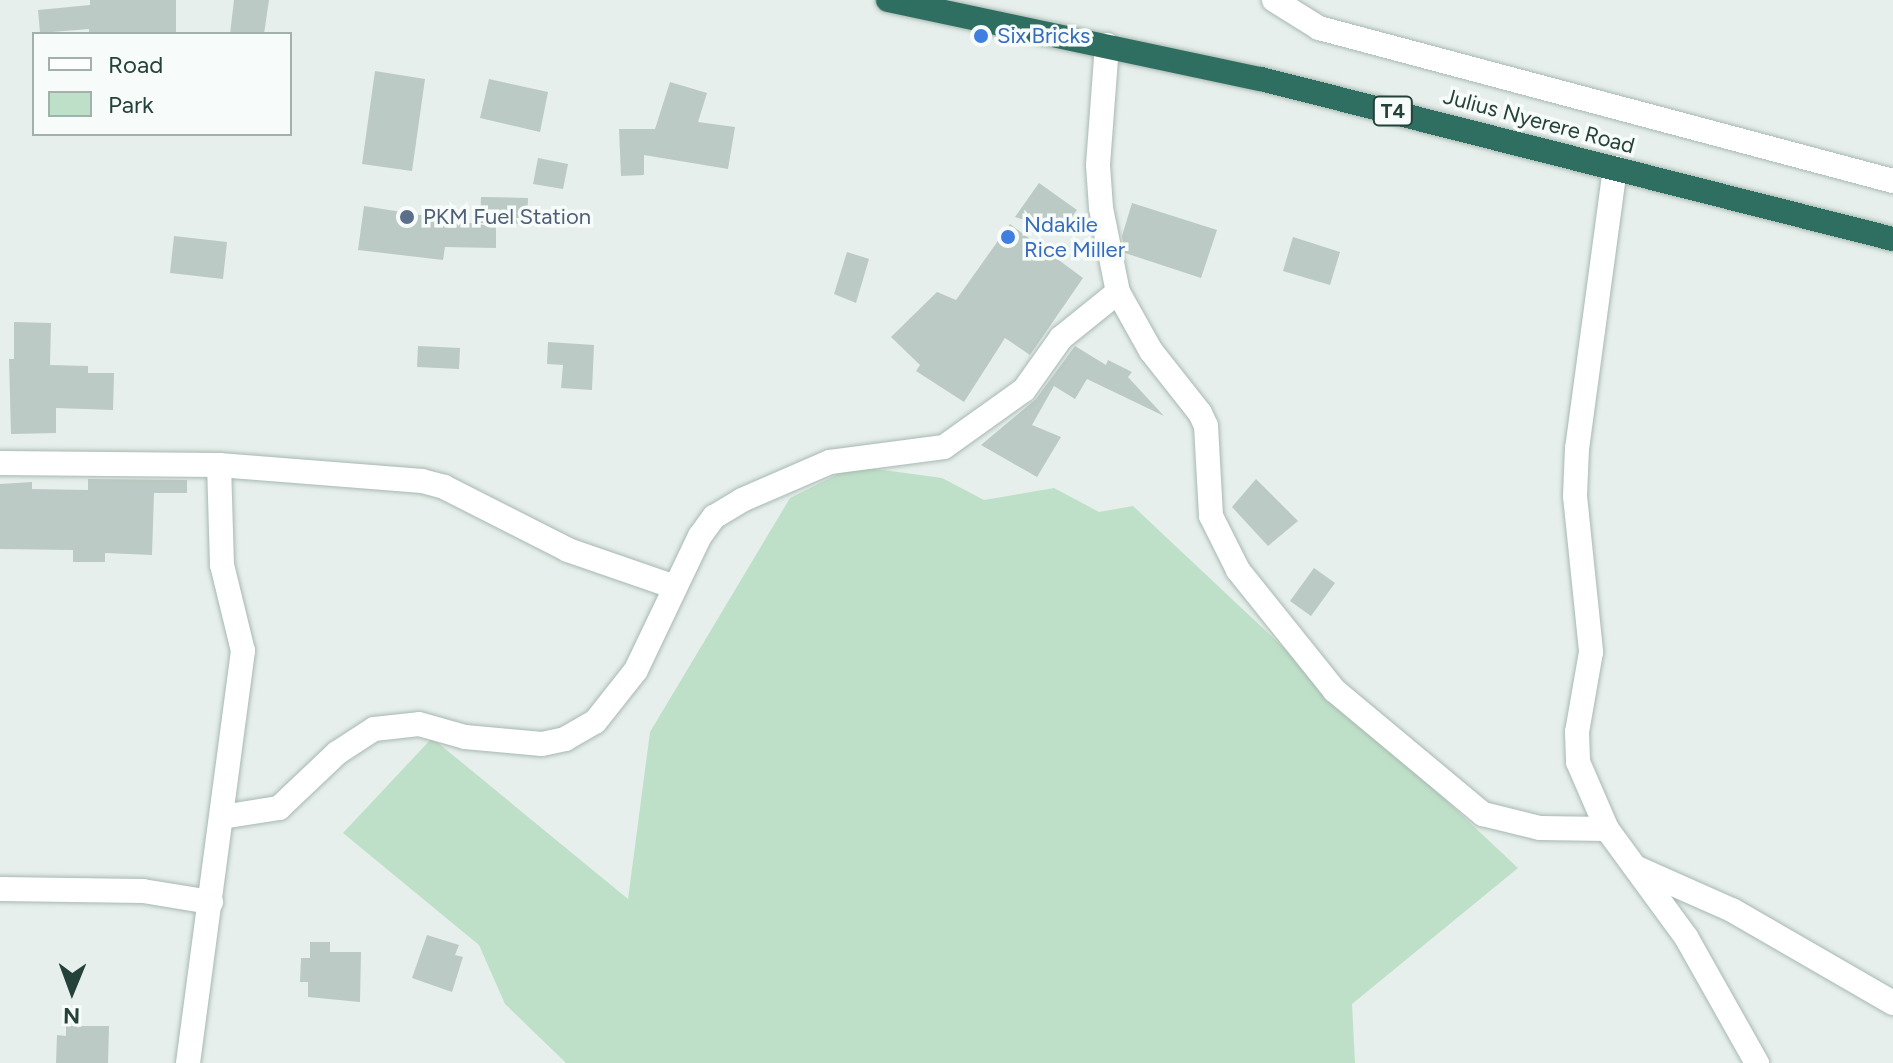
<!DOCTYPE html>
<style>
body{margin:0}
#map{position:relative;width:1893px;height:1063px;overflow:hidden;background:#e6efeb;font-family:Figtree,sans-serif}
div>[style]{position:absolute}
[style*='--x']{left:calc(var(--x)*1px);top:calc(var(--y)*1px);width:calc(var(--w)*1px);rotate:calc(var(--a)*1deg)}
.green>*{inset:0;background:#bfe0c8}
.building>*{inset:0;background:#bbcac4}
.roads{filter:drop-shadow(0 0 2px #a8b8b2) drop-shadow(0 0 2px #a8b8b2)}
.street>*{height:24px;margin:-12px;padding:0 12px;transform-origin:12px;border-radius:12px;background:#fff}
.highway>*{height:24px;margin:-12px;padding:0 12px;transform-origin:12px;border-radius:12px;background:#2f6f62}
.dots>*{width:22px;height:22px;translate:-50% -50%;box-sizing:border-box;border:4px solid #f7fbf9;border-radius:50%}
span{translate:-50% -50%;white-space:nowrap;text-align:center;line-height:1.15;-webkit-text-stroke:7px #f7fbf9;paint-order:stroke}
.shield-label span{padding:2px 6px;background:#f7fbf9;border:2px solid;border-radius:6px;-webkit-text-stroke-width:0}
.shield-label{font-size:20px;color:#24423a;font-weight:700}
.shop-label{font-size:22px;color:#366cbe}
.left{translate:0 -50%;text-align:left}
.street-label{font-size:22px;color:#24423a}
.service-label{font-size:22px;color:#4e5e75}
.legend{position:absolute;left:32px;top:32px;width:260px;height:104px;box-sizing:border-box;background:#f7fbf9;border:2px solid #a3b1ad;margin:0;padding:10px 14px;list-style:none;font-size:24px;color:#24423a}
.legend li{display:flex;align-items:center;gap:16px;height:40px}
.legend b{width:40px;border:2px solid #a3b1ad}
.north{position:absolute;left:32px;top:951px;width:80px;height:80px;-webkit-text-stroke:6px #f7fbf9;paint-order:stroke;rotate:181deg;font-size:22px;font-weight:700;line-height:32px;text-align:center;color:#24423a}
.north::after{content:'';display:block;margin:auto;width:28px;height:36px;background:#24423a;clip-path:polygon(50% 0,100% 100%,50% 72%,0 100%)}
</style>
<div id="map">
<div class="green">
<i style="clip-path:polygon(854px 466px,942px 478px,984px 500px,1054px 488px,1099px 512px,1133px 506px,1518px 868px,1352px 1004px,1355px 1063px,566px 1063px,505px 1004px,479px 945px,343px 833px,432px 738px,628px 899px,650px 732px,790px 498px)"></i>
</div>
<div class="building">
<i style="clip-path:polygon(90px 0,176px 0,176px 34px,89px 34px,89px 29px,40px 33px,38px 10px,90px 5px)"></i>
<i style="clip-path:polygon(234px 0,269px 0,264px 34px,230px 34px)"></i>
<i style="clip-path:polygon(375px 71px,425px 79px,412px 171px,362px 164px)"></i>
<i style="clip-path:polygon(489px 79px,548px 92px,540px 132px,480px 118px)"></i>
<i style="clip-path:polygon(670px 82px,707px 93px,698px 122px,735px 127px,728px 169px,644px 155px,644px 175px,621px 176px,619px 129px,655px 129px)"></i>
<i style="clip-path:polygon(538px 158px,568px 164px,563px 189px,533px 184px)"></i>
<i style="clip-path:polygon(1039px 183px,1077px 210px,1061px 232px,1015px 217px)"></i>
<i style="clip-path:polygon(481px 197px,528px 198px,527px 224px,480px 223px)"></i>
<i style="clip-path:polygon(1132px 203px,1217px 230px,1201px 278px,1125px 253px,1122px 236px)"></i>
<i style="clip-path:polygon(364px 206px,496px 227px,496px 248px,445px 247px,443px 260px,358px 250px)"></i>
<i style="clip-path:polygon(1010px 224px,1083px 278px,1030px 355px,1005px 338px,964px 402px,916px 371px,920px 365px,891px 337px,937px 292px,956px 300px)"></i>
<i style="clip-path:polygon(174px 236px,227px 242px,223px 279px,170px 273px)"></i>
<i style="clip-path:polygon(1293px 237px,1340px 252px,1330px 285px,1283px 271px)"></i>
<i style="clip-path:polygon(847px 252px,869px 259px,856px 303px,834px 294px)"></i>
<i style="clip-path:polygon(14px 322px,51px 323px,50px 365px,88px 366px,88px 373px,114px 373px,113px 410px,56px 408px,56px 433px,11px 434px,9px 359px,14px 359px)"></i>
<i style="clip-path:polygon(548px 342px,594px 345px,592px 390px,561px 388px,563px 365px,547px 364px)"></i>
<i style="clip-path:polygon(418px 346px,460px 348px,459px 369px,417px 367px)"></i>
<i style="clip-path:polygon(1075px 346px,1106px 365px,1108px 360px,1132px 372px,1128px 377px,1164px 416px,1087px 379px,1075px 399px,1054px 386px,1032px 425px,1061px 437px,1037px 477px,981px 445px,1036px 399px)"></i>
<i style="clip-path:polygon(88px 479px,187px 480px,187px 493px,154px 493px,152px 555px,105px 553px,105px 562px,73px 562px,73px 550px,0 549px,0 484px,32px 482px,32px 489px,88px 490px)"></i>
<i style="clip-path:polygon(1256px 479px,1298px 521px,1268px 546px,1232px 507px)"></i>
<i style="clip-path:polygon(1314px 568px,1335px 583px,1311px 616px,1290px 601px)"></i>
<i style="clip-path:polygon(427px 935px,459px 945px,455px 955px,463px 957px,452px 992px,412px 978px)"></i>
<i style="clip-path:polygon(310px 942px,330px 942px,330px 952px,361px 952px,360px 1002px,308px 997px,308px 982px,300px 982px,301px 958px,310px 958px)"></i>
<i style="clip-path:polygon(66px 1026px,109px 1026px,108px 1063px,56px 1063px,57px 1035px,66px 1036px)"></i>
</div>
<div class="roads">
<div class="street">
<i style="--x:1274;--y:0;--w:53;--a:31.9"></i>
<i style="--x:1319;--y:28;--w:594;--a:14.93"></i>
<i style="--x:1107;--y:45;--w:120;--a:94.3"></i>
<i style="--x:1098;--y:165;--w:43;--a:86"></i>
<i style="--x:1101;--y:208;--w:86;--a:78.6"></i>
<i style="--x:1118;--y:292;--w:68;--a:60.8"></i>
<i style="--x:1151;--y:351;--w:79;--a:51.7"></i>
<i style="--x:1200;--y:413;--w:14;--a:65"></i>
<i style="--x:1206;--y:426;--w:90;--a:86.8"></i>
<i style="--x:1211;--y:516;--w:60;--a:63.4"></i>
<i style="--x:1238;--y:570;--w:154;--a:51.3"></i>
<i style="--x:1334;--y:690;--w:194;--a:39.8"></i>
<i style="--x:1483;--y:814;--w:59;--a:13.8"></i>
<i style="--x:1540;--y:828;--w:67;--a:0.9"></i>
<i style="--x:1615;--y:168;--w:283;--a:97.7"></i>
<i style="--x:1577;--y:448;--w:48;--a:92.4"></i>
<i style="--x:1575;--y:496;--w:157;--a:84.1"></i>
<i style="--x:1591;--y:652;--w:81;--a:99.9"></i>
<i style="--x:1577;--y:732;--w:30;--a:88"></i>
<i style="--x:1578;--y:762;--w:73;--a:66.6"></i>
<i style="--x:1607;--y:829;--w:134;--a:53.8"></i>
<i style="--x:1686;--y:937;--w:145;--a:60.6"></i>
<i style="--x:0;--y:463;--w:219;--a:0.5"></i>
<i style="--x:219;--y:465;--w:204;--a:4.5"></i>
<i style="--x:422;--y:481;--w:23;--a:15"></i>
<i style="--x:444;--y:487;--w:139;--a:26.9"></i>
<i style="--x:568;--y:550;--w:113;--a:19.1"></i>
<i style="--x:222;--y:817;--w:58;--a:-9"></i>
<i style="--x:279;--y:808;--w:80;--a:-43.5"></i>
<i style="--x:337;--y:753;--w:44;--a:-33"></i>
<i style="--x:374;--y:729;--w:45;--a:-6.3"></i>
<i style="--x:419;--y:724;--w:48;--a:15.8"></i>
<i style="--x:465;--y:737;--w:77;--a:5.2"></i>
<i style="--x:542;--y:744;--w:24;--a:-12"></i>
<i style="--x:565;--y:739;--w:34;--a:-30"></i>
<i style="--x:595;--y:722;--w:66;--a:-51.7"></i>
<i style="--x:636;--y:670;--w:148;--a:-64.5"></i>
<i style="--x:700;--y:536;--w:24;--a:-54"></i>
<i style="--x:714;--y:517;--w:33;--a:-31"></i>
<i style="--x:742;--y:500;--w:96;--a:-23.4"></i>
<i style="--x:830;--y:462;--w:115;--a:-7.5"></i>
<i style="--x:944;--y:447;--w:98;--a:-35.5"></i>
<i style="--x:1024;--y:390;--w:64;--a:-54.6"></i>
<i style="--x:1061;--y:338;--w:73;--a:-38.9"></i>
<i style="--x:1637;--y:868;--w:104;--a:23.9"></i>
<i style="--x:1732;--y:910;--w:186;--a:30"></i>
<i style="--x:0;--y:889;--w:143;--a:0.8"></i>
<i style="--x:143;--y:891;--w:69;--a:9.2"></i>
<i style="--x:188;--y:1063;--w:416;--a:-82.4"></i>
<i style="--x:243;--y:651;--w:89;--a:-103.7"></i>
<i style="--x:222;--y:565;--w:100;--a:-91.7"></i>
</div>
<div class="highway">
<i style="--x:888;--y:0;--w:381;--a:12"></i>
<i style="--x:1261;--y:79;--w:652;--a:14.21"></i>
</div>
</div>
<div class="dots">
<i style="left:981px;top:36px;background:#3f7fe0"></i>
<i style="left:407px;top:217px;background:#5c6f8a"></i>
<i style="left:1008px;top:237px;background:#3f7fe0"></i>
</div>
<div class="shield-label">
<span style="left:1393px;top:111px">T4</span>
</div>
<div class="shop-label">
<span class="left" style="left:997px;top:36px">Six Bricks</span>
<span class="left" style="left:1024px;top:237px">Ndakile<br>Rice Miller</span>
</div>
<div class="street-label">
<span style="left:1539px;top:121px;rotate:15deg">Julius Nyerere Road</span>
</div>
<div class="service-label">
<span class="left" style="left:423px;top:217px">PKM Fuel Station</span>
</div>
<ul class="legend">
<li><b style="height:10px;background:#fff"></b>Road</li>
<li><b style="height:22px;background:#bfe0c8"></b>Park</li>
</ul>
<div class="north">N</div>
</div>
